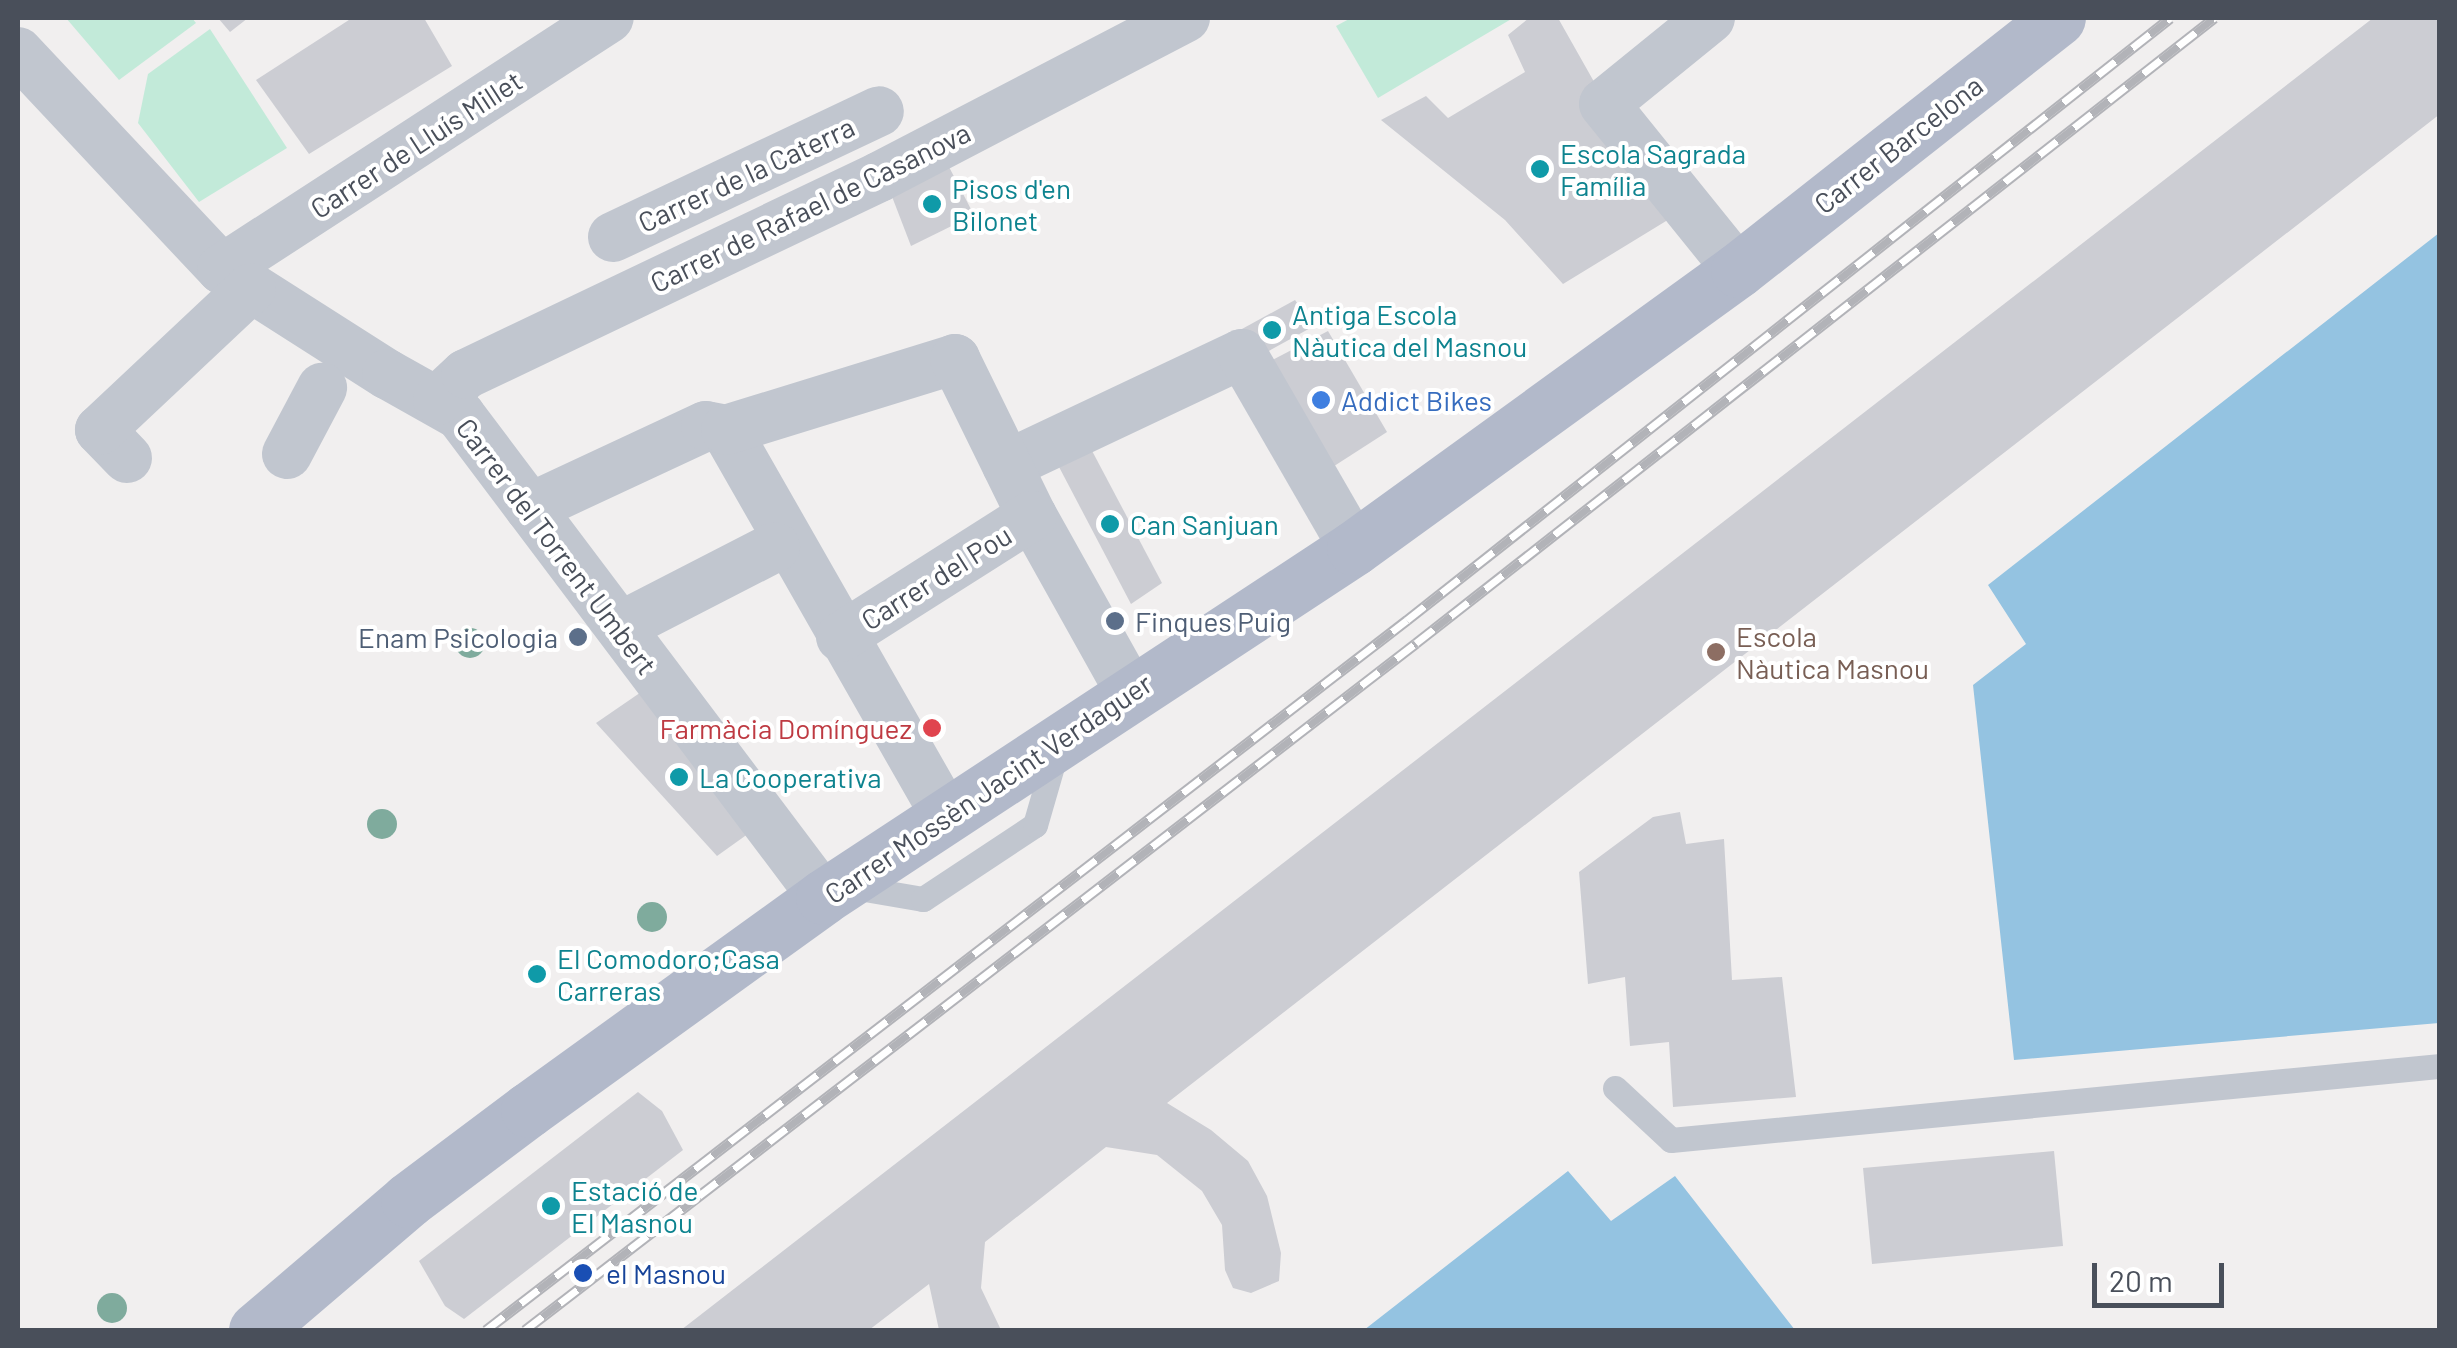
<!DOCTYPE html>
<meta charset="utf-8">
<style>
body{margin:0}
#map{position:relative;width:2457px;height:1348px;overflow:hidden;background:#f1efef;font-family:Barlow,sans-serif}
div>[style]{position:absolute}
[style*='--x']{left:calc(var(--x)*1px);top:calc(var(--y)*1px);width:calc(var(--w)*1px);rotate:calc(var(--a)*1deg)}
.green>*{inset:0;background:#c2ead9}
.water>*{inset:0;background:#94c3e1}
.building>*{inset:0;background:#cccdd3}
.lane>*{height:25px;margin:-12.5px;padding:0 12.5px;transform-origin:12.5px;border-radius:12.5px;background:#c1c6cf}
.street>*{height:50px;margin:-25px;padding:0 25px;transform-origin:25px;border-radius:25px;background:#c1c6cf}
.primary>*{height:55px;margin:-27.5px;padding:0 27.5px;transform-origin:27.5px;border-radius:27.5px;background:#b2b9ca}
.rail>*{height:11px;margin-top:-5.5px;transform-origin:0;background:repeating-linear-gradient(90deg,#fff 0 22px,#b2b3b8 0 44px);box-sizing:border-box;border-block:2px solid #b2b3b8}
.trees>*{width:30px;height:30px;margin:-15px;border-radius:50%;background:#7fab9d}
.dots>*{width:28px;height:28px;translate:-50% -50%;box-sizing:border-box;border:5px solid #fff;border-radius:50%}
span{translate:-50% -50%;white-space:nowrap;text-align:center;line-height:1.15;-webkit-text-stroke:8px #fff;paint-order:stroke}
.street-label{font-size:28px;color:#494f5a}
.culture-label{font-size:28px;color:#0d838f}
.left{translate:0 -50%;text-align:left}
.shop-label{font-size:28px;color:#366cbe}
.service-label{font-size:28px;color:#4e5e75}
.right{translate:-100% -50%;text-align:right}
.education-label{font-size:28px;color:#785e54}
.health-label{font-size:28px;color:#be3a42}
.transit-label{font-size:28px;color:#164399}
.frame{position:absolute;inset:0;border:20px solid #494f5a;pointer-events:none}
.scale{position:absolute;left:2092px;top:1263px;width:132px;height:45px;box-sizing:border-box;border:5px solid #494f5a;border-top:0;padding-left:12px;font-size:30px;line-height:35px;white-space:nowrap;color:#494f5a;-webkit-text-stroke:8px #fff;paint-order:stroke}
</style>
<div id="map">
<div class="green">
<i style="clip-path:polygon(66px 18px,192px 18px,196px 23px,119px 80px)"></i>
<i style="clip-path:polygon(1351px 18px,1513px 18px,1378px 98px,1336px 26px)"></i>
<i style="clip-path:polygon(210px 29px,287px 148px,199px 202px,138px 123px,148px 74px)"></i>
</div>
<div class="water">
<i style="clip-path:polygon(2439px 233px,2439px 1023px,2014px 1060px,1973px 685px,2026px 644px,1988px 585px)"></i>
<i style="clip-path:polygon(1568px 1171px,1611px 1221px,1675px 1176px,1795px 1330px,1364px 1330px)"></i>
</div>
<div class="building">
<i style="clip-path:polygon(218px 18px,248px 18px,230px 32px)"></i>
<i style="clip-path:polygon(352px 18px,424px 18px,452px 66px,309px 154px,256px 80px)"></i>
<i style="clip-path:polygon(1529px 18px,1558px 18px,1671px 218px,1563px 284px,1505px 220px,1381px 120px,1426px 96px,1448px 118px,1525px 72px,1508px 35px)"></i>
<i style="clip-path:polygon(2373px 18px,2440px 18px,2440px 114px,1167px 1103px,1211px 1130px,1248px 1161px,1267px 1196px,1281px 1253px,1279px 1281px,1251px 1293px,1233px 1288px,1225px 1270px,1222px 1225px,1202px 1191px,1157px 1155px,1106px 1147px,985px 1242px,981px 1288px,1001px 1330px,939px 1330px,929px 1284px,869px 1330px,681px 1330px)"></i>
<i style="clip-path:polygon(948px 165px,974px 215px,911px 246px,891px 194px)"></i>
<i style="clip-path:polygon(1295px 300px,1314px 326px,1247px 363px,1231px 335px)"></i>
<i style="clip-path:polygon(1328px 331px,1387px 432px,1314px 479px,1257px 368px)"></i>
<i style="clip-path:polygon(1090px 447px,1162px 583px,1131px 604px,1058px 465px)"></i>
<i style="clip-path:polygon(647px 688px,752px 831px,717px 856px,596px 723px)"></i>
<i style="clip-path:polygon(1680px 812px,1686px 844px,1724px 839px,1732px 980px,1782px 977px,1796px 1097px,1673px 1107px,1669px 1042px,1630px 1046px,1625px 977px,1588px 984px,1579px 872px,1653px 817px)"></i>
<i style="clip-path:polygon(638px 1092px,662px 1111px,683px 1150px,464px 1319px,445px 1306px,419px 1261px)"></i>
<i style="clip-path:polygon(2054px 1151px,2063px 1246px,1872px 1264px,1863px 1168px)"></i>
</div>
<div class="lane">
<i style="--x:847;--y:886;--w:77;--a:9.7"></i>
<i style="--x:923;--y:899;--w:134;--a:-33.5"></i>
<i style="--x:1035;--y:825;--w:79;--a:-73.9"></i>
<i style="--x:1615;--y:1088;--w:76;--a:42.9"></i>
<i style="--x:1671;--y:1140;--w:773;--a:-5.5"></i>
</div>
<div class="street">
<i style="--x:1710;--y:18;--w:136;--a:140.9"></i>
<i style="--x:1604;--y:104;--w:213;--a:51.1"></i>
<i style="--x:18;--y:52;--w:298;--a:46.8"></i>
<i style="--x:222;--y:269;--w:196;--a:32.5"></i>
<i style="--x:387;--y:374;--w:84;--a:29.3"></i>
<i style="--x:460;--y:415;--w:603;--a:53.02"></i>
<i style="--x:613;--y:237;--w:294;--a:-25.3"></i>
<i style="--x:222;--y:269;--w:461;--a:-33"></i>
<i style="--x:438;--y:400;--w:38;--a:-43"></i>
<i style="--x:466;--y:374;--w:458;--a:-25.5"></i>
<i style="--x:879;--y:177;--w:345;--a:-27.5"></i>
<i style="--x:726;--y:430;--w:444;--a:60.3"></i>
<i style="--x:287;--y:454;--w:75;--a:-62.1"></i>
<i style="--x:127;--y:458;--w:39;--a:-134"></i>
<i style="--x:100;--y:430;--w:207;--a:-43.2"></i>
<i style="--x:1007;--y:465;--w:260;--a:-25.3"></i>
<i style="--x:1242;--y:354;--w:224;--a:60"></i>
<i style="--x:530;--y:508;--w:194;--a:-25"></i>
<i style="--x:706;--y:426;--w:20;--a:11"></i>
<i style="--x:726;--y:430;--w:240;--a:-17.2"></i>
<i style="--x:955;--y:359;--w:175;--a:63.9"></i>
<i style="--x:1032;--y:516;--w:203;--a:60.8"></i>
<i style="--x:639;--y:617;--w:153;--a:-27.2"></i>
<i style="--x:841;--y:637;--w:226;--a:-32.4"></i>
</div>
<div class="primary">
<i style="--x:256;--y:1330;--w:200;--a:-40.5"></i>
<i style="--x:408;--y:1200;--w:150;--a:-36.9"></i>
<i style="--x:528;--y:1110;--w:364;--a:-35.8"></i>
<i style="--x:823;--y:897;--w:635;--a:-33.31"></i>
<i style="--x:1354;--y:548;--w:474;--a:-35.9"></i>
<i style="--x:1738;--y:270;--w:407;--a:-38.2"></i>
</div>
<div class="rail">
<i style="--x:486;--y:1330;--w:1163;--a:-37.63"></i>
<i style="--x:1407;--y:620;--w:972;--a:-38.27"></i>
<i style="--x:525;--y:1330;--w:1125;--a:-37.63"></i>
<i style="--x:1416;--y:643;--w:1014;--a:-38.07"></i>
</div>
<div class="trees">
<i style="left:470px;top:643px"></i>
<i style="left:382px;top:824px"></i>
<i style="left:652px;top:917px"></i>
<i style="left:112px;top:1308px"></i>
</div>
<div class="dots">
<i style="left:1540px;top:169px;background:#0f9aa8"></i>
<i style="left:932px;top:204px;background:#0f9aa8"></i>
<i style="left:1272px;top:330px;background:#0f9aa8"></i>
<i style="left:1321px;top:400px;background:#3f7fe0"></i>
<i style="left:1110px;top:524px;background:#0f9aa8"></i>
<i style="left:1115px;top:621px;background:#5c6f8a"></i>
<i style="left:578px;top:637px;background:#5c6f8a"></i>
<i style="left:1716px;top:652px;background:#8d6e63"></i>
<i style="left:932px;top:728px;background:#e0444e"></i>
<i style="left:679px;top:777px;background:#0f9aa8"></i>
<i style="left:537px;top:974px;background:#0f9aa8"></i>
<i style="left:551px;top:1206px;background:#0f9aa8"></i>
<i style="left:583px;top:1273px;background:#1a4fb4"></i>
</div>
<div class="street-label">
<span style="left:416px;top:144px;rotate:-33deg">Carrer de Lluís Millet</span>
<span style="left:1898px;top:144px;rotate:-38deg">Carrer Barcelona</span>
<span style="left:746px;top:174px;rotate:-25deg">Carrer de la Caterra</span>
<span style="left:810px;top:207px;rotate:-26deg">Carrer de Rafael de Casanova</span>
<span style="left:557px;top:546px;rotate:53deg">Carrer del Torrent Umbert</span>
<span style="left:936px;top:577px;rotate:-32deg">Carrer del Pou</span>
<span style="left:988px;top:788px;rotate:-34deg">Carrer Mossèn Jacint Verdaguer</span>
</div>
<div class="culture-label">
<span class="left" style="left:1560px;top:169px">Escola Sagrada<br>Família</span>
<span class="left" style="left:952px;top:204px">Pisos d'en<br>Bilonet</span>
<span class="left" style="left:1292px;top:330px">Antiga Escola<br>Nàutica del Masnou</span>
<span class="left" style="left:1130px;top:524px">Can Sanjuan</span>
<span class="left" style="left:699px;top:777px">La Cooperativa</span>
<span class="left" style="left:557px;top:974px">El Comodoro;Casa<br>Carreras</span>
<span class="left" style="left:571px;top:1206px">Estació de<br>El Masnou</span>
</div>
<div class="shop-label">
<span class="left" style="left:1341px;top:400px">Addict Bikes</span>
</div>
<div class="service-label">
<span class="left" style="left:1135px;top:621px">Finques Puig</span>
<span class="right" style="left:558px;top:637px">Enam Psicologia</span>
</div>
<div class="education-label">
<span class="left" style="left:1736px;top:652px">Escola<br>Nàutica Masnou</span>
</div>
<div class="health-label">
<span class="right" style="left:912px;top:728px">Farmàcia Domínguez</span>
</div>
<div class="transit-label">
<span class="left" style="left:606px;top:1273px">el Masnou</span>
</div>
<div class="frame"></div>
<div class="scale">20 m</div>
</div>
